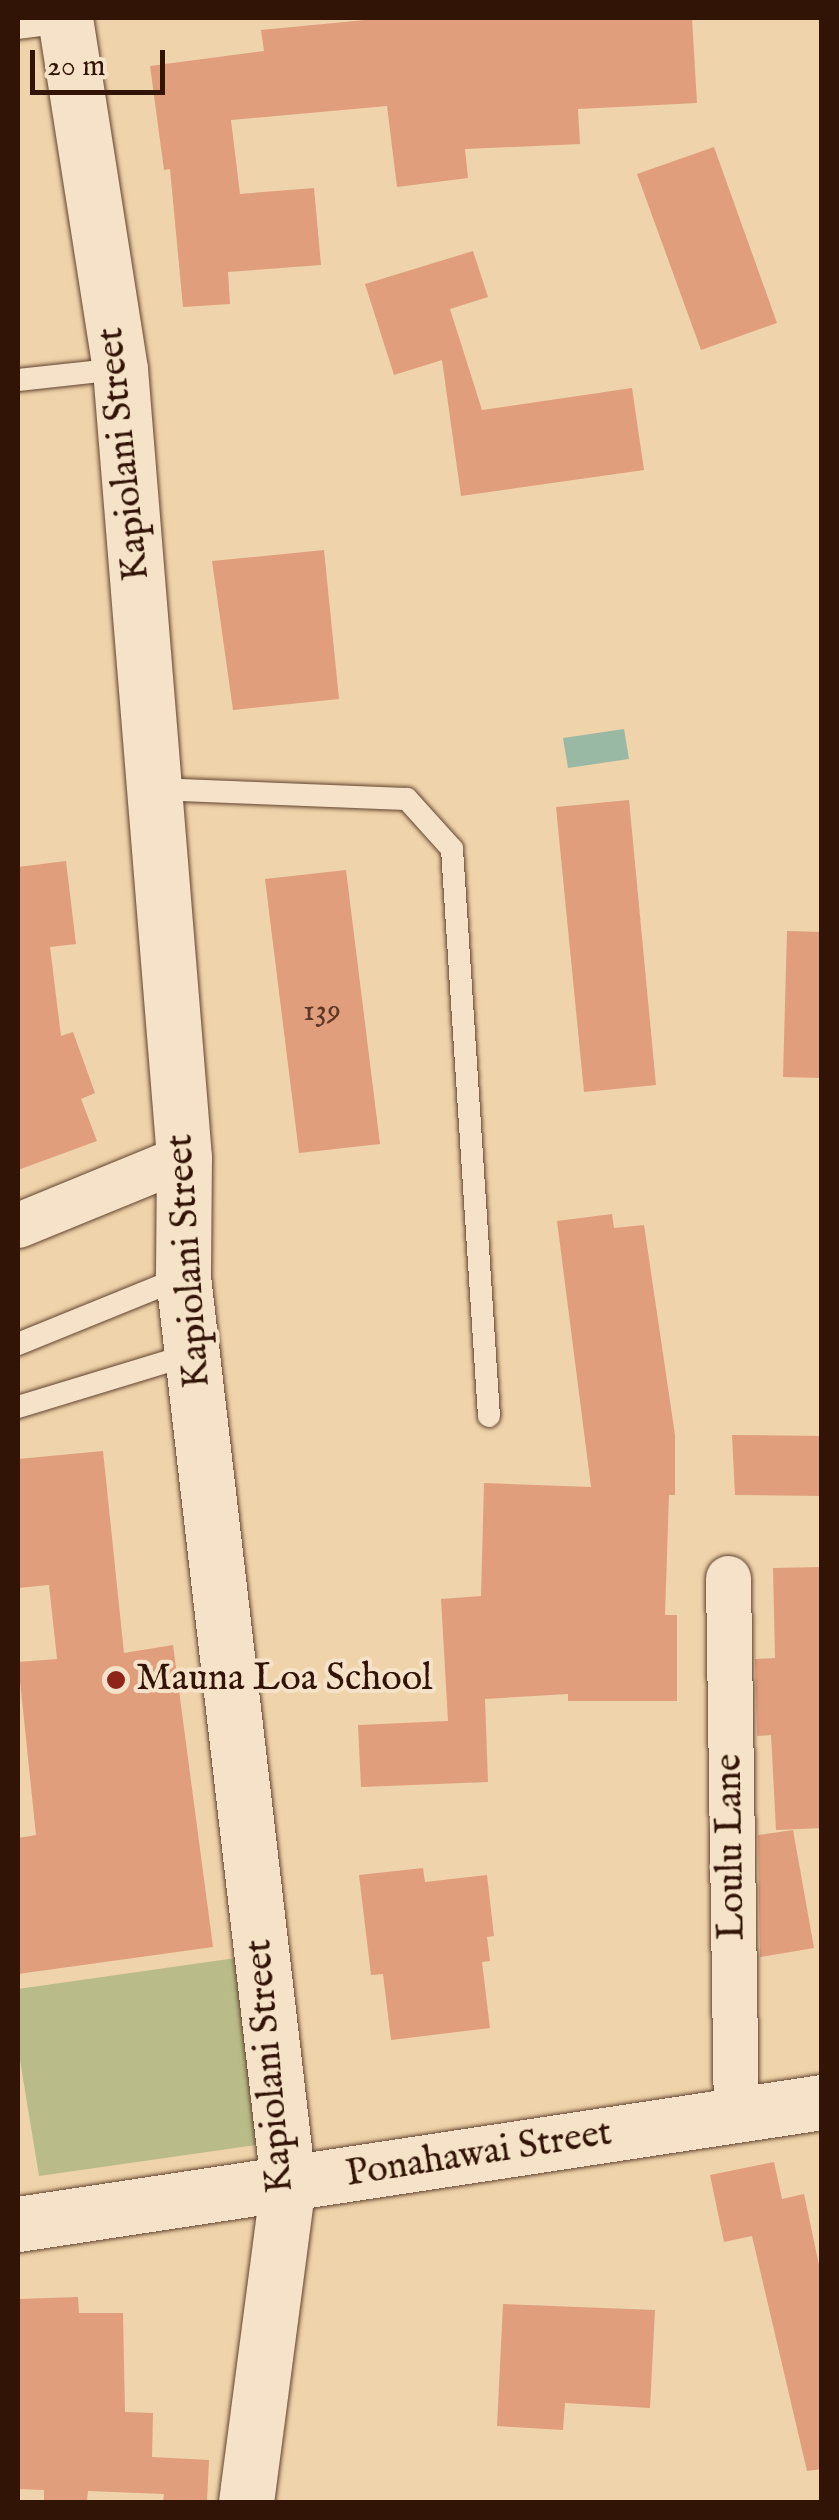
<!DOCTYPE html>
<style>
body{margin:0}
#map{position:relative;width:839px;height:2520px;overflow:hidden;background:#efd3aa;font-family:"IM FELL English",serif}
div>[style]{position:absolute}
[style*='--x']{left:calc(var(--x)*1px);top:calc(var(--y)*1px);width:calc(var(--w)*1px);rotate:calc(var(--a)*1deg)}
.green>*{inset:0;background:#b9bc88}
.water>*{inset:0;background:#9ab9a5}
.building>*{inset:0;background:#e09e7d}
.roads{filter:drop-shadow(0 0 2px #61442f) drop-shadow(0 0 2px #61442f)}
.service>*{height:22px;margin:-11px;padding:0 11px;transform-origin:11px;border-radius:11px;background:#f5e2c8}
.minor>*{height:45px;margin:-22.5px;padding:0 22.5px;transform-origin:22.5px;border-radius:22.5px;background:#f5e2c8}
.tertiary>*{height:55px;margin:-27.5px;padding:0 27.5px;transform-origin:27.5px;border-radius:27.5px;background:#f5e2c8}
.dots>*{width:28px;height:28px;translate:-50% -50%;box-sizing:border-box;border:5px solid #f5e2c8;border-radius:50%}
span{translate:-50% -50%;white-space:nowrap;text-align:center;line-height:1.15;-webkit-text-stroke:8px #f5e2c8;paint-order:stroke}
.number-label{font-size:32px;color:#5e3624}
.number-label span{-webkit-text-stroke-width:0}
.street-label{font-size:38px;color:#321406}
.poi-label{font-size:38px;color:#321406}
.left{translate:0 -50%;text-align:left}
.frame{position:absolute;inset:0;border:20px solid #321406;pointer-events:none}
.scale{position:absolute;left:30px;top:50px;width:135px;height:45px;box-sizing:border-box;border:5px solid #321406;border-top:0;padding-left:12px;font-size:30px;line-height:35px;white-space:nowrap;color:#321406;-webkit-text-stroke:8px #f5e2c8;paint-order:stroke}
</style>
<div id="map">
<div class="green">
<i style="clip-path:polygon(243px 1957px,270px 2143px,39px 2176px,18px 2048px,18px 1989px)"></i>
</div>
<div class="water">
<i style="clip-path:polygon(624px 729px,629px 759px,568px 768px,563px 738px)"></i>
</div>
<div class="building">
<i style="clip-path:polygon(386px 18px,692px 18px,697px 103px,578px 109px,580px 144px,465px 149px,468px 178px,397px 187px,387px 106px,231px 120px,240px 194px,314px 188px,321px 265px,228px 272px,230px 304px,183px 307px,170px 169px,164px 170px,150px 66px,264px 51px,261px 30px)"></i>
<i style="clip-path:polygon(714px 147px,777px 323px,701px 350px,637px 174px)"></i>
<i style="clip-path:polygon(473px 251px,488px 297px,450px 309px,482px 410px,632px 388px,644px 470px,461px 496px,442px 360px,394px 375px,365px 284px)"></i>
<i style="clip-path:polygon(324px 550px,339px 699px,233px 710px,212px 561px)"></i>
<i style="clip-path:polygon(629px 800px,656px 1085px,584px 1092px,556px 807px)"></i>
<i style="clip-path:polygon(66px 861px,76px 944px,50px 947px,61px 1036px,73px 1032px,95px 1093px,81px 1099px,97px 1141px,18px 1170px,18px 867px)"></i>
<i style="clip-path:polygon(346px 870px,380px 1144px,299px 1153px,265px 879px)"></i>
<i style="clip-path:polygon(787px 931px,822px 932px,822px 1078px,783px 1077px)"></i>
<i style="clip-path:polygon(612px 1214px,614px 1228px,644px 1225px,675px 1435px,675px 1495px,669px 1495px,665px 1615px,677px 1615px,677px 1701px,568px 1701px,568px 1694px,485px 1699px,488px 1782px,361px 1787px,358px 1725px,448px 1721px,441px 1599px,481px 1596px,484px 1483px,591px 1487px,557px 1221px)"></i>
<i style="clip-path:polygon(732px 1435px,822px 1436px,822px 1496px,735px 1495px)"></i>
<i style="clip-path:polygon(103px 1451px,124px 1653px,173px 1645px,213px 1947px,18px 1974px,18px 1838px,36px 1835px,18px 1662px,57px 1659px,49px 1585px,18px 1588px,18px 1459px)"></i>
<i style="clip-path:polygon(822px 1567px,822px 1828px,776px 1830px,771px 1735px,757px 1736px,755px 1659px,775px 1658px,773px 1568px)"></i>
<i style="clip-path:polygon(793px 1830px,814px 1948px,760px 1957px,758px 1835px)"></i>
<i style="clip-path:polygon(423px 1868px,425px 1882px,487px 1875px,494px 1936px,487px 1937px,490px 1961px,482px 1962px,490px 2028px,391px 2040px,383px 1974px,371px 1975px,359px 1875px)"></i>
<i style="clip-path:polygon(774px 2162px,782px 2199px,804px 2194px,822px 2279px,822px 2469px,807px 2471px,752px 2236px,724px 2242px,710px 2175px)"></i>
<i style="clip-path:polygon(78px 2297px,79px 2313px,123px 2313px,125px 2412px,153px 2413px,152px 2457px,209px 2460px,207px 2502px,163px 2502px,164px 2494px,88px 2491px,87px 2502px,44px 2502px,44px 2490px,18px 2489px,18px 2299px)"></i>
<i style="clip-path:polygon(503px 2304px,655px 2310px,650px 2408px,565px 2403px,563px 2430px,497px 2426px)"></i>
</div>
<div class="roads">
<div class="service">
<i style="--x:18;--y:28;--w:47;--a:-7.3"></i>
<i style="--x:18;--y:380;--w:103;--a:-6.2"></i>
<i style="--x:154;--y:789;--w:253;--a:2.3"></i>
<i style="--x:407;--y:799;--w:67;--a:48"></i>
<i style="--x:452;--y:849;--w:568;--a:86.27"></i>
<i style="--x:18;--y:1344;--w:178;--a:-22.1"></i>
<i style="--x:18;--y:1407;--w:182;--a:-16.9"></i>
</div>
<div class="minor">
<i style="--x:18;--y:1225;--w:179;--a:-22.3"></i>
<i style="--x:728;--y:1578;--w:538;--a:89.15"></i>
</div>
<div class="tertiary">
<i style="--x:65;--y:18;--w:355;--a:81.1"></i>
<i style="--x:120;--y:369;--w:791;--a:85.36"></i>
<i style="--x:184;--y:1157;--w:120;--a:90.5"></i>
<i style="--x:183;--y:1277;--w:912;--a:83.39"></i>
<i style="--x:288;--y:2183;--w:322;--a:97.5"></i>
<i style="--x:18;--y:2224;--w:813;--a:-8.63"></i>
</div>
</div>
<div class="dots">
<i style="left:116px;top:1680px;background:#8f2418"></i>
</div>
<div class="number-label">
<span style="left:322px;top:1012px">139</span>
</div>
<div class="street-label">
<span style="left:125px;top:454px;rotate:-96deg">Kapiolani Street</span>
<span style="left:190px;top:1261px;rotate:-94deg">Kapiolani Street</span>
<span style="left:732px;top:1847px;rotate:-91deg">Loulu Lane</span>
<span style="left:271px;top:2066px;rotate:-95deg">Kapiolani Street</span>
<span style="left:479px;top:2155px;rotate:-9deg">Ponahawai Street</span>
</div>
<div class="poi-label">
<span class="left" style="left:136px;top:1680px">Mauna Loa School</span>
</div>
<div class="frame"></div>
<div class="scale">20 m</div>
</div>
